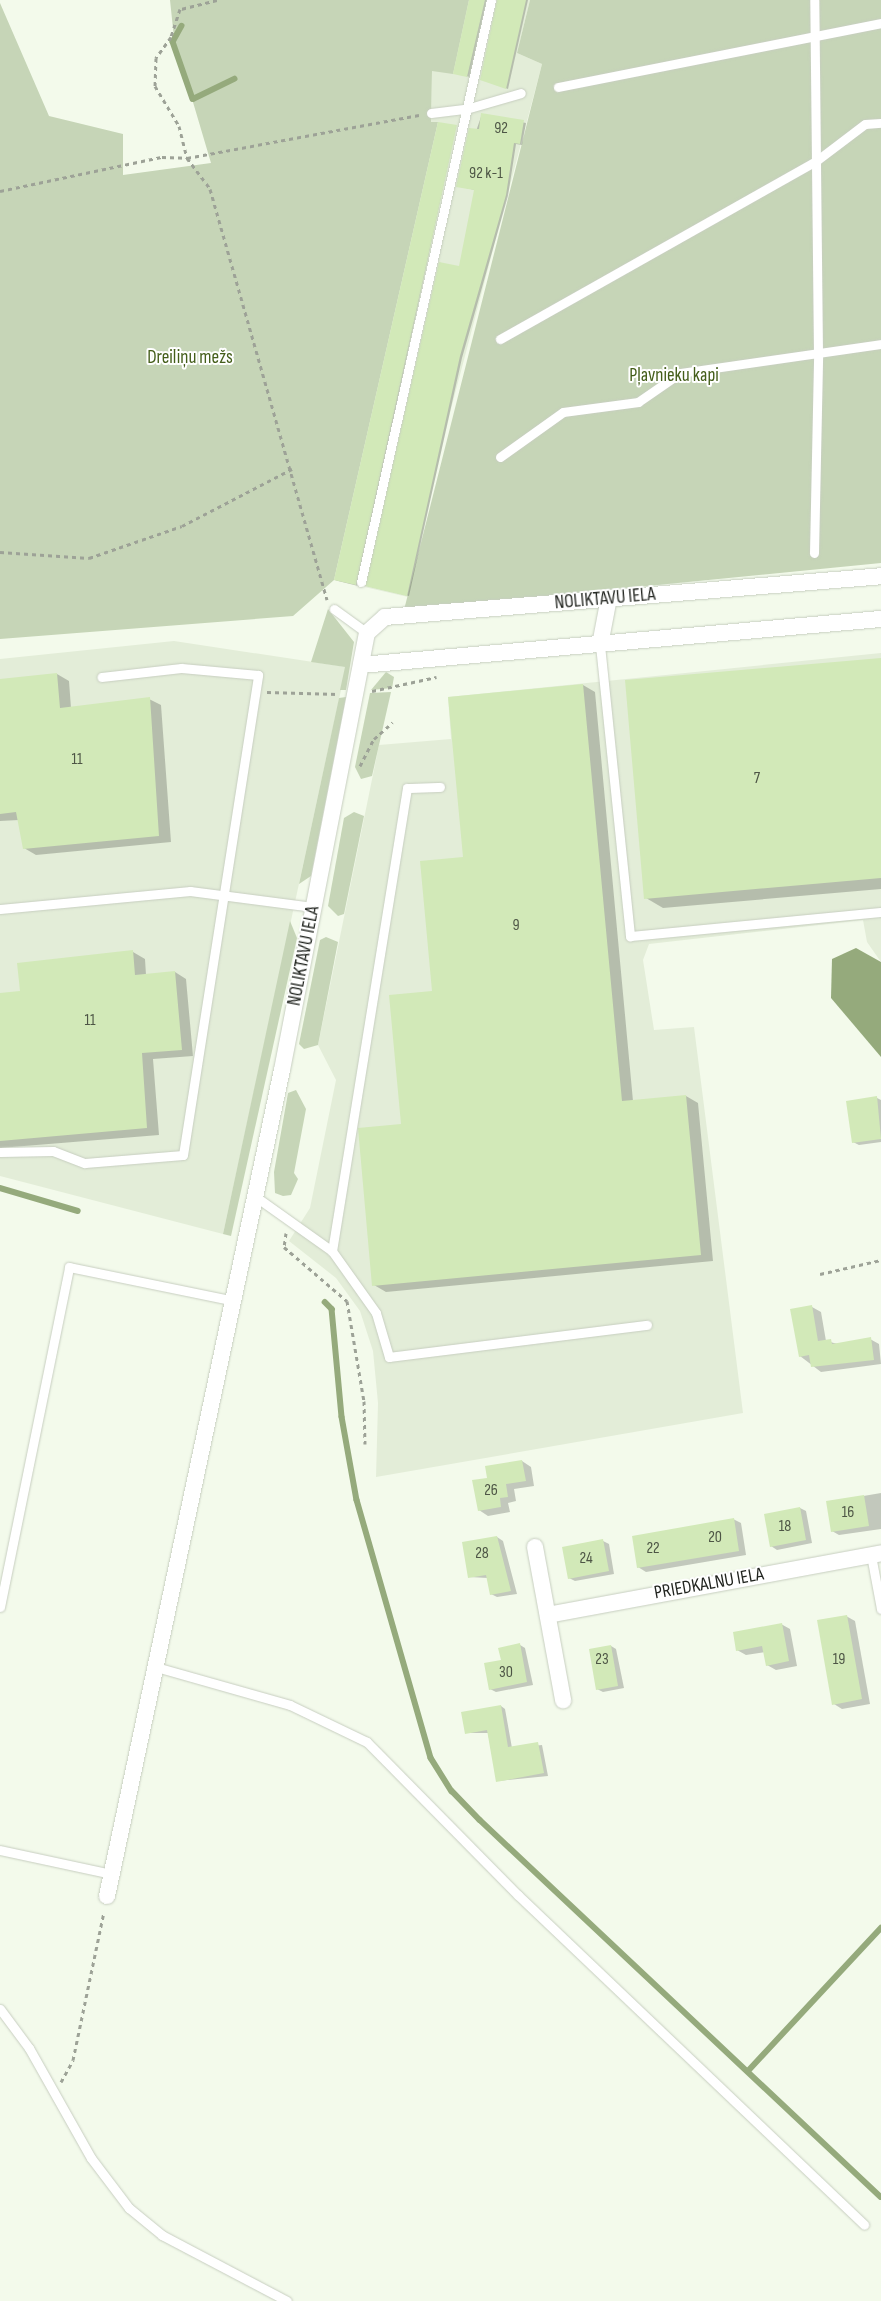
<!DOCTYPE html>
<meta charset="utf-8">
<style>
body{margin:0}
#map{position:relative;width:881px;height:2301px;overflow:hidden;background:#f3faeb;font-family:"Sofia Sans Condensed",sans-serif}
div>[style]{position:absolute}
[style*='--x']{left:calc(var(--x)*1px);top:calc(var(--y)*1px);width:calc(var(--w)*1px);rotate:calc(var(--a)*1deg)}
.built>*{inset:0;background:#e3edd8}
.green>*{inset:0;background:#c6d5b7}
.water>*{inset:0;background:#95aa7c}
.shadow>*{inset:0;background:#0003}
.stream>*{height:5.5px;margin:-2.75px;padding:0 2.75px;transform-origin:2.75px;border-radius:2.75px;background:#95aa7c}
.building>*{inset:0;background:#d2e9b8}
.path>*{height:3px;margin-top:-1.5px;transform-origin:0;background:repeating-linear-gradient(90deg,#9da297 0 4px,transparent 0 8px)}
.roads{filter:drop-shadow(0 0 1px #c7cec0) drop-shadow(0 0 1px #c7cec0)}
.service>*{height:9px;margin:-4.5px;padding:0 4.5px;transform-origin:4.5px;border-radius:4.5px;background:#fff}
.minor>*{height:16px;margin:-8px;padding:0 8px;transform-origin:8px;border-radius:8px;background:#fff}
span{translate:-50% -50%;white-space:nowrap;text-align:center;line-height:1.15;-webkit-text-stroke:4px #fff;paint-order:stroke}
.number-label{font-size:16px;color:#4d5545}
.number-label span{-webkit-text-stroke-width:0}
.park-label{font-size:19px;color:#445e1a}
.street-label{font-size:19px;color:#21241f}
</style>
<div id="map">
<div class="built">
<i style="clip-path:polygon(469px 0,530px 0,517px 53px,542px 64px,451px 409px,408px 597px,334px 580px,438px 122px,431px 122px,432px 71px)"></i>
<i style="clip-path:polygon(174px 641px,346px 667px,223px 1234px,0 1176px,0 659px)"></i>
<i style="clip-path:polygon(881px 653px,881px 962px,867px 942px,863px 920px,649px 944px,643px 960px,654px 1030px,694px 1027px,743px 1413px,376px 1477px,378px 1403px,373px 1351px,360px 1311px,336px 1278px,289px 1241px,310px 1208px,336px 1080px,318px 1045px,379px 745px,451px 739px,448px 697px)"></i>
</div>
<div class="green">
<i style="clip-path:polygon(170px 0,469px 0,453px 74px,432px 71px,431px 122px,438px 122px,334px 580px,293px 616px,0 639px,0 3px,49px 116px,123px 134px,123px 175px,211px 163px,174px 38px)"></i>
<i style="clip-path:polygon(530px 0,881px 0,881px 563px,404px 610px,542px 64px,517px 53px)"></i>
<i style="clip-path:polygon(328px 609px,354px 642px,346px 690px,340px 690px,345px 667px,311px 662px)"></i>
<i style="clip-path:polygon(386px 672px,394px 677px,392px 688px,371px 690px)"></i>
<i style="clip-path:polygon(391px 692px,372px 776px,361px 779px,355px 767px,370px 693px)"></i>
<i style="clip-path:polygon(346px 697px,311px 876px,299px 884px,339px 698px)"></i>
<i style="clip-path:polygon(354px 812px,364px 816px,344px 914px,338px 916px,328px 906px,344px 818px)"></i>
<i style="clip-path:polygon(290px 921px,297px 938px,231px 1236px,223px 1234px)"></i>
<i style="clip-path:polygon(326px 937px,338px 942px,318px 1045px,304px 1049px,299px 1044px,320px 940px)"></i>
<i style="clip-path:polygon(296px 1090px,306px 1109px,294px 1173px,298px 1179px,291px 1195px,283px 1196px,275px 1193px,274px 1172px,288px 1093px)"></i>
</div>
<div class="water">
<i style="clip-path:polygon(856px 948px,881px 962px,881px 1057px,831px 998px,832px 959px)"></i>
</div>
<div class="shadow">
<i style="clip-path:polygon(471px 0,487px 0,470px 77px,457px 74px)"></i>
<i style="clip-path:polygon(498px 0,528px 0,508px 89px,484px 80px)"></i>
<i style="clip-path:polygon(482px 114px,526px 123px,522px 145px,516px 144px,508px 196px,462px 358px,409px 596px,367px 586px,460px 268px,475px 190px,457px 186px)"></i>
<i style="clip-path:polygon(456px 126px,358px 586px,338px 581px,335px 580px)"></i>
<i style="clip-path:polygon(881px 659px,881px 889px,663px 908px,646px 898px)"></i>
<i style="clip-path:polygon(57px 674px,69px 681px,71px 708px,149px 699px,161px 705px,171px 842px,36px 855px,24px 848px,19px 820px,0 821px,0 680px)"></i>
<i style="clip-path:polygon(583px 685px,595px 692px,633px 1101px,686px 1096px,698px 1103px,713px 1261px,386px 1292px,374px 1285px,402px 1125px,464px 858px)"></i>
<i style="clip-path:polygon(133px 952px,145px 959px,146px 975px,175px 972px,186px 979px,193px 1056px,153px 1059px,159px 1135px,0 1148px,0 994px,22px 992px)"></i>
<i style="clip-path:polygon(877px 1098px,881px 1100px,881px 1142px,859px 1145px,853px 1142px)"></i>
<i style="clip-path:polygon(812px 1307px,821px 1312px,826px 1341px,838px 1344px,870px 1339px,879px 1344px,881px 1364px,821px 1372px,800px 1356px)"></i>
<i style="clip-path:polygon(522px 1461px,531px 1467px,534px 1486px,514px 1489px,516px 1501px,508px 1503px,510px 1512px,488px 1516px,479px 1510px,489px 1479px)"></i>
<i style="clip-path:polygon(881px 1493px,881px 1529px,839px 1535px,832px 1531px,828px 1502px)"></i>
<i style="clip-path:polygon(800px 1508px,806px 1511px,812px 1543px,777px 1550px,771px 1546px)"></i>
<i style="clip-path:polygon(733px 1519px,741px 1523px,746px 1555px,646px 1572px,638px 1567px)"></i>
<i style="clip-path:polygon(497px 1537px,503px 1541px,517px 1594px,497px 1597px,491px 1594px,488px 1578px,469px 1577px)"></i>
<i style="clip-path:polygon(603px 1541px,609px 1544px,614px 1574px,575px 1581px,569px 1578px)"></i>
<i style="clip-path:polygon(846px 1616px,855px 1621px,870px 1704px,842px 1709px,834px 1704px)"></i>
<i style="clip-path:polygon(781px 1624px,790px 1629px,797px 1666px,776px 1670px,767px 1665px,765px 1652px,746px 1655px,737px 1650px)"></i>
<i style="clip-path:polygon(520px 1645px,525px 1648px,533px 1685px,496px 1692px,490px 1689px,502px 1661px)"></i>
<i style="clip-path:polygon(611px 1646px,616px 1649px,624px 1688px,603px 1692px,597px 1689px)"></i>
<i style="clip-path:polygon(501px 1706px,505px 1709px,512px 1748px,542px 1745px,548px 1776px,497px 1781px,488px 1733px,466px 1733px)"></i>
</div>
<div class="stream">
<i style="--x:182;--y:26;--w:18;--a:119"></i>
<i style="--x:173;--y:42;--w:60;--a:70.7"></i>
<i style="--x:193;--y:99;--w:46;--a:-26"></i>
<i style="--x:0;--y:1188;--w:81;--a:16.4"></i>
<i style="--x:325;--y:1302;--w:10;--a:45"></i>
<i style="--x:332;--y:1309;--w:108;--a:84.7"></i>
<i style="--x:342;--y:1417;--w:84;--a:79.8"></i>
<i style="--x:357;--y:1500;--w:268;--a:74"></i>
<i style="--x:431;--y:1758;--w:39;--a:58"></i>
<i style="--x:452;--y:1791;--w:40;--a:46"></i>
<i style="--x:480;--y:1820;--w:550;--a:43.23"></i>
<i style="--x:748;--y:2071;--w:195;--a:-47.1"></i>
</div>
<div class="building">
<i style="clip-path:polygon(469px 0,485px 0,467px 77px,453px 74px)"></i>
<i style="clip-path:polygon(497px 0,526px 0,506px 89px,480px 80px)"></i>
<i style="clip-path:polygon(481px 113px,524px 120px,520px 144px,514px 143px,506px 195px,460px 356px,407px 596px,365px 586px,439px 262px,459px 266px,474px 190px,456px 187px,469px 128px,479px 129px)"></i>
<i style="clip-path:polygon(438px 122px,457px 125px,356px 585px,334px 580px)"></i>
<i style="clip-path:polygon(881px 658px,881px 878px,644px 899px,625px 680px)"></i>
<i style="clip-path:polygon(57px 673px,60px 708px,150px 697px,159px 836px,23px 849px,16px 812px,0 814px,0 679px)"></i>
<i style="clip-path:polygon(583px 684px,622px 1101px,686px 1095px,701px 1255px,372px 1286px,358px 1128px,401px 1124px,389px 995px,432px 991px,420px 861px,463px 857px,448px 697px)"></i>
<i style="clip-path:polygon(133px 950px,135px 975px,175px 971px,182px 1050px,142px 1053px,147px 1128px,0 1141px,0 993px,20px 991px,17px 963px)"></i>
<i style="clip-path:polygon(877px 1096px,881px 1139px,852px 1143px,846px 1101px)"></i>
<i style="clip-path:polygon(812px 1305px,818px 1341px,831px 1339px,832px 1344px,871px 1337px,874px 1360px,811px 1367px,809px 1355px,799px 1357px,790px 1309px)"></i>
<i style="clip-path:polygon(522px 1460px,526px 1481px,506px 1484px,508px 1497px,500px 1498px,501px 1507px,478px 1511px,472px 1480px,487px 1478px,485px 1466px)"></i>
<i style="clip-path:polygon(864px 1495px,869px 1526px,831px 1532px,826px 1501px)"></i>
<i style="clip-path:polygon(800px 1507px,806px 1540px,770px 1547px,764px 1514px)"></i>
<i style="clip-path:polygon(734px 1518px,739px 1551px,637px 1568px,632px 1536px)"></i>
<i style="clip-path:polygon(497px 1536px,511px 1591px,490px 1595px,486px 1575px,468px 1578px,462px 1542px)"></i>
<i style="clip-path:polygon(603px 1539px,609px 1571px,568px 1579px,562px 1547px)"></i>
<i style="clip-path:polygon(847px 1615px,862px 1699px,832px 1705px,817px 1620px)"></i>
<i style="clip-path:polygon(782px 1623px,789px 1661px,766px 1666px,762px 1646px,736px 1651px,733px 1632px)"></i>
<i style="clip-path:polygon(520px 1643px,527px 1682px,489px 1690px,484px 1663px,501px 1660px,498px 1648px)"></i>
<i style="clip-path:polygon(611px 1645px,618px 1686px,596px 1690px,589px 1649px)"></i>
<i style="clip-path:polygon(501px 1705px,508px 1747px,538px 1742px,544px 1773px,496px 1782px,487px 1730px,465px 1734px,461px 1712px)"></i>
</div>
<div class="path">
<i style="--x:217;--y:0;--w:38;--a:166"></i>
<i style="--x:180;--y:9;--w:29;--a:108"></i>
<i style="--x:171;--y:37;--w:26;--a:126"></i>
<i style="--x:156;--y:58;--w:28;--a:92"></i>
<i style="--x:155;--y:86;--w:47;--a:59"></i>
<i style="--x:179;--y:126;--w:33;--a:76"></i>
<i style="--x:187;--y:158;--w:39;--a:53"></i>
<i style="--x:210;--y:189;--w:427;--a:74.1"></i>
<i style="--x:0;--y:191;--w:166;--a:-11.9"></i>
<i style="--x:162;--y:157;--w:25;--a:2"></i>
<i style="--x:187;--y:158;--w:236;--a:-10.5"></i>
<i style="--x:0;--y:552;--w:89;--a:3.9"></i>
<i style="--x:89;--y:558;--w:98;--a:-19"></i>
<i style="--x:182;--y:526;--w:124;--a:-27.4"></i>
<i style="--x:372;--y:691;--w:66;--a:-12.3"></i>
<i style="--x:267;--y:692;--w:71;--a:1.6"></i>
<i style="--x:360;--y:766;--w:30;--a:-63"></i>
<i style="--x:374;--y:739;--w:25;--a:-42"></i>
<i style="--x:286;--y:1233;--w:14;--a:98"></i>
<i style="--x:284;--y:1247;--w:83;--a:40.6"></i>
<i style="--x:347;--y:1301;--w:101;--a:80.4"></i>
<i style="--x:364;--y:1401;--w:43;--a:88.7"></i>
<i style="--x:820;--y:1274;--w:63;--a:-12.9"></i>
<i style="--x:61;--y:2082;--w:25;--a:-61"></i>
<i style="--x:73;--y:2060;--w:151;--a:-78.2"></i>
</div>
<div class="roads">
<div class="service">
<i style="--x:558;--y:87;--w:329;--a:-11.2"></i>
<i style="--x:431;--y:113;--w:35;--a:-7"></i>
<i style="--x:466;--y:109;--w:57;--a:-16.2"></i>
<i style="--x:500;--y:339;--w:363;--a:-29.4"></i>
<i style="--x:816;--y:161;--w:61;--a:-37.1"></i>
<i style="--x:865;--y:124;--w:16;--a:-4"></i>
<i style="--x:500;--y:457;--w:77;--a:-35.5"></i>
<i style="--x:563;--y:412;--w:76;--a:-7.6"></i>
<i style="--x:638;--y:402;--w:51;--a:-34.6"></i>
<i style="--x:680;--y:373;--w:203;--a:-8.2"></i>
<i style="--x:814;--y:553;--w:199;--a:-88.8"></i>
<i style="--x:818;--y:354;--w:354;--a:-90.6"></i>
<i style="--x:361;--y:582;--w:596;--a:-77.41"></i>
<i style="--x:334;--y:609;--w:41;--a:36"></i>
<i style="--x:600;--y:645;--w:293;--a:84.1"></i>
<i style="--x:630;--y:936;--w:252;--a:-5.5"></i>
<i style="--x:0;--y:909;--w:191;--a:-5.4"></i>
<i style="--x:190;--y:891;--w:124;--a:7.4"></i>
<i style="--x:0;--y:1152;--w:53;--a:-1.1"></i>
<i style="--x:53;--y:1151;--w:34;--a:21"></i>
<i style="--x:85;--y:1163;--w:98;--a:-4.7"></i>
<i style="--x:183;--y:1155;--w:486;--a:-81.1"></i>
<i style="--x:258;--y:675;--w:77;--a:-174.8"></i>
<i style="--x:181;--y:668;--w:80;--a:173.5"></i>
<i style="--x:256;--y:1197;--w:93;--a:35.4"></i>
<i style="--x:332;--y:1251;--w:76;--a:54.6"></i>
<i style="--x:376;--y:1313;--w:46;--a:73.5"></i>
<i style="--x:389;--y:1357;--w:260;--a:-7.1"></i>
<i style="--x:332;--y:1251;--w:469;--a:-80.8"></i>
<i style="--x:407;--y:788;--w:33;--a:-2"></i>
<i style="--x:871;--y:1555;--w:55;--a:79.5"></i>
<i style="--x:0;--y:1607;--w:347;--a:-78.5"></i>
<i style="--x:69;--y:1267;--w:168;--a:11.6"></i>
<i style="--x:156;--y:1667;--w:139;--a:15.8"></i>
<i style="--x:290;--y:1705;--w:85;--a:25.7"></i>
<i style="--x:367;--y:1742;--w:215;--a:45.4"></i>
<i style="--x:518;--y:1895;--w:478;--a:43.6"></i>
<i style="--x:0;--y:1850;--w:115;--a:12.1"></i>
<i style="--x:0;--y:2009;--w:49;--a:53.4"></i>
<i style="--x:29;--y:2048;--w:126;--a:60.6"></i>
<i style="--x:91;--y:2158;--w:63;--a:52.8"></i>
<i style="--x:129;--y:2208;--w:43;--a:39.3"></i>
<i style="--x:162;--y:2235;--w:141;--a:27.8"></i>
</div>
<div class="minor">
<i style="--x:600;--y:645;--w:48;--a:-79.2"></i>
<i style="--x:361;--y:665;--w:522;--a:-5.06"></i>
<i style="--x:535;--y:1547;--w:156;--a:79.6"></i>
<i style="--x:548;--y:1615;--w:339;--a:-10.5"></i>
<i style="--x:107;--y:1896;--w:844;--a:-78.04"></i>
<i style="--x:282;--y:1070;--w:445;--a:-79"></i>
<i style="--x:367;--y:633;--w:24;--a:-42"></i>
<i style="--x:385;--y:617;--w:498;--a:-4.7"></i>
</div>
</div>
<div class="number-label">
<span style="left:501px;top:129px">92</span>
<span style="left:486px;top:174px">92 k-1</span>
<span style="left:77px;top:760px">11</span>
<span style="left:757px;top:779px">7</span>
<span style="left:516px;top:926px">9</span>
<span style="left:90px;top:1021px">11</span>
<span style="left:491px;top:1491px">26</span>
<span style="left:848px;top:1513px">16</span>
<span style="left:785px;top:1527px">18</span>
<span style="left:715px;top:1538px">20</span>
<span style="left:653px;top:1549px">22</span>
<span style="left:482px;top:1554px">28</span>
<span style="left:586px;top:1559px">24</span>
<span style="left:602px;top:1660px">23</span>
<span style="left:839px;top:1660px">19</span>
<span style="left:506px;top:1673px">30</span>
</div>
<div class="park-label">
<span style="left:190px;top:358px">Dreiliņu mežs</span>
<span style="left:674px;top:376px">Pļavnieku kapi</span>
</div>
<div class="street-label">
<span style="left:605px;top:599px;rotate:-5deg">NOLIKTAVU IELA</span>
<span style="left:304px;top:956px;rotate:-79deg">NOLIKTAVU IELA</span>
<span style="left:709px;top:1584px;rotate:-10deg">PRIEDKALNU IELA</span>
</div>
</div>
